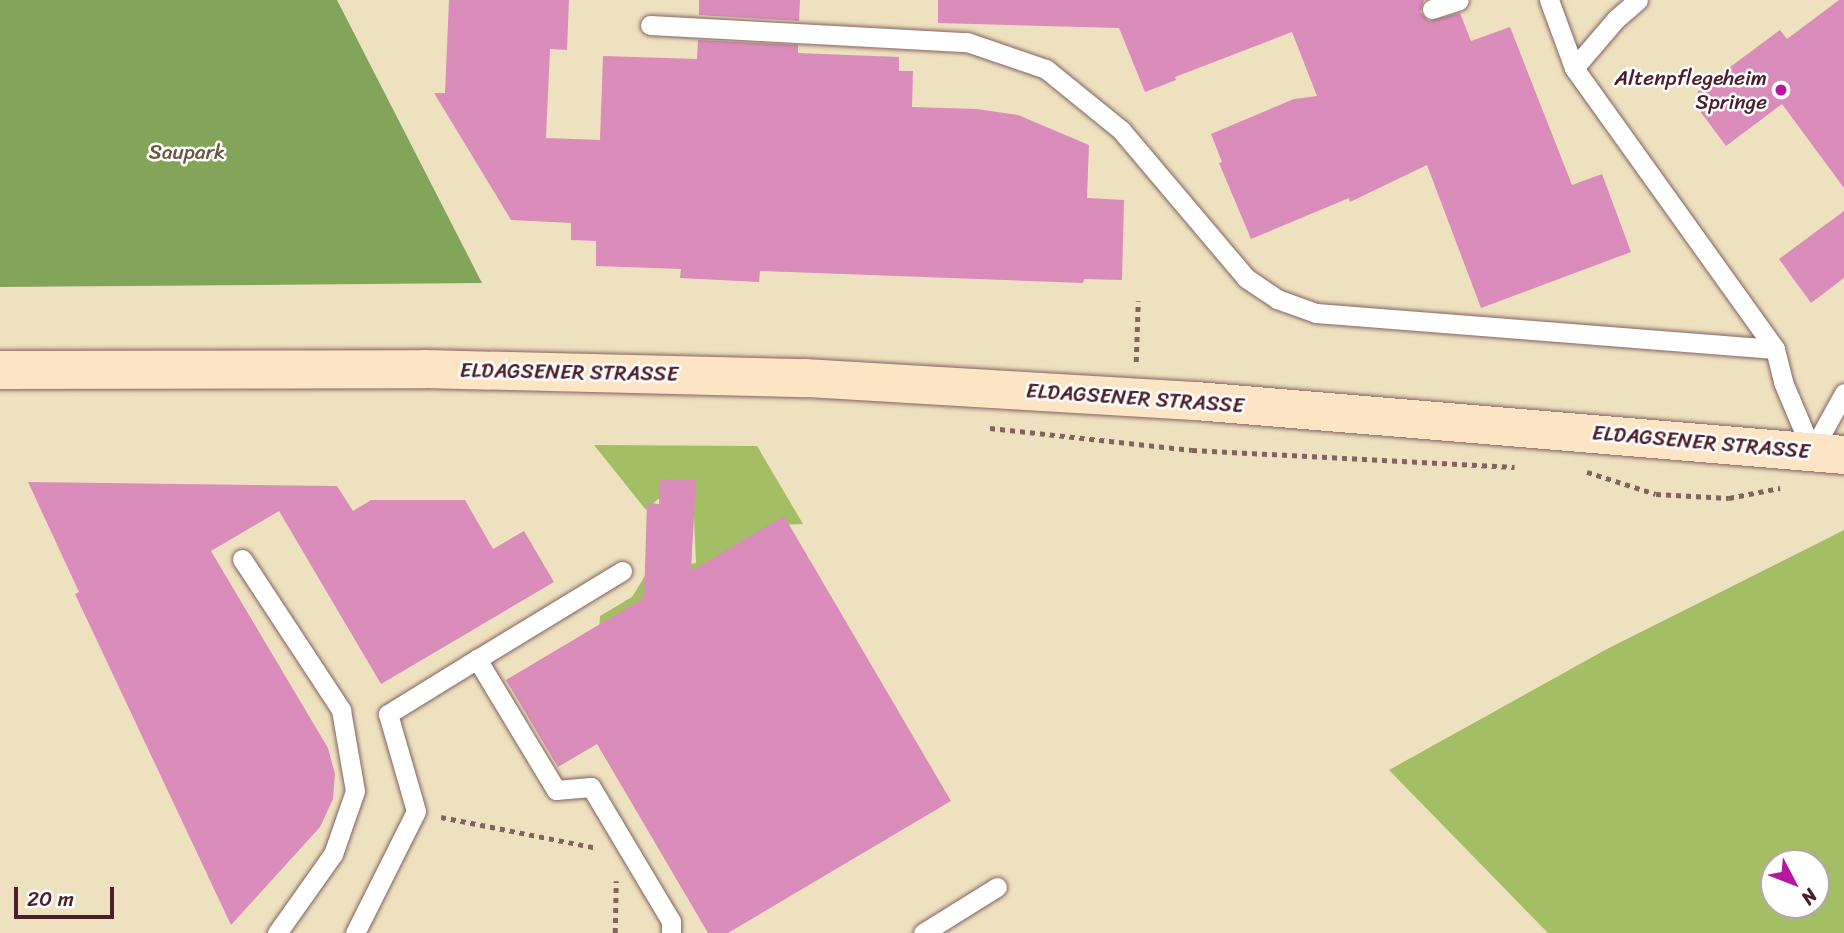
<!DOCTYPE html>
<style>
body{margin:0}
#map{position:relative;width:1844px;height:933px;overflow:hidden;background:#eee1c0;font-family:Sriracha,sans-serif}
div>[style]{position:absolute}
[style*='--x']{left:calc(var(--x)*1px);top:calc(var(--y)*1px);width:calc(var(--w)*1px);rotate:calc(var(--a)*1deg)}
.green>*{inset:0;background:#a3be64}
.forest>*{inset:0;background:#82a55a}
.building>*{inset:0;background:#da8dba}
.path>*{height:4.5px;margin-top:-2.25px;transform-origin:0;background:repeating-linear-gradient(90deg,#83635f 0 5px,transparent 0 10px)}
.roads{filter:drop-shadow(0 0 2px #83635f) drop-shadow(0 0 2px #83635f)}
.lane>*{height:19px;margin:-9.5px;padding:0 9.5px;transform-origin:9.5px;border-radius:9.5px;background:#fff}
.secondary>*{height:38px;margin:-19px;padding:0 19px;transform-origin:19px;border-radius:19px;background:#fce5c4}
.dots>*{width:19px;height:19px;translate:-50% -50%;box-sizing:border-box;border:4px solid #fff;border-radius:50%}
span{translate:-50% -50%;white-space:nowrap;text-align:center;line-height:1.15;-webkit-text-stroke:5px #fff;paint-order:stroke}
.poi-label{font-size:21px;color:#4a1f2b}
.right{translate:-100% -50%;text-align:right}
.park-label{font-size:21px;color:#69573f}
.street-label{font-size:21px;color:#4a1f2b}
.north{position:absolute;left:1760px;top:849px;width:70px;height:70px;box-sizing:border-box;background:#fff;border:2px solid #b7a5aa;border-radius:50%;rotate:132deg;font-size:19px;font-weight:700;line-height:28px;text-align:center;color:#4a1f2b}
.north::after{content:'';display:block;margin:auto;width:24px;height:32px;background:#b5179e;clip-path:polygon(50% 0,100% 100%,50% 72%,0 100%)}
.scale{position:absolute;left:14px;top:887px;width:100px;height:32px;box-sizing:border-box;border:4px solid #4a1f2b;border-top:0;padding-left:9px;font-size:21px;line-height:24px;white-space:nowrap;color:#4a1f2b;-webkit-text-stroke:5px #fff;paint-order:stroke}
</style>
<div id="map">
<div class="green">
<i style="clip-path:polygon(594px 445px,757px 446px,803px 524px,778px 525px,599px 630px,600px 616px,632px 597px,648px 571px,696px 563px,693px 495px,658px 499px,646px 510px)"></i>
<i style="clip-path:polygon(evenodd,1844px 530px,1844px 933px,1548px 933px,1389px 770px,1607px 649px,1844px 530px,1774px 863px,1816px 863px,1816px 905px,1774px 905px,1774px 863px)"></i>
</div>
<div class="forest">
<i style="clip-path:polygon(0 0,337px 0,482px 283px,0 287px)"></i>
</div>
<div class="building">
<i style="clip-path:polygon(449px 0,569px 0,567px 50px,550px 49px,546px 138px,600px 140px,603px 56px,697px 59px,698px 40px,798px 45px,798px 53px,899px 57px,899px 71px,913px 71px,912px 107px,977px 109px,1018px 115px,1089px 145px,1087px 198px,1124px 200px,1122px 280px,1084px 279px,1083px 283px,760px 271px,759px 282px,680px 278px,681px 269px,596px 266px,596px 241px,571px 240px,571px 223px,511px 220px,434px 93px,445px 93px)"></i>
<i style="clip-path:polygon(699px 0,800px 0,799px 21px,699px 15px)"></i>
<i style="clip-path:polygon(938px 0,1424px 0,1420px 12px,1429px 21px,1460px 13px,1471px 41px,1510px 27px,1572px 185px,1602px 174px,1631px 252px,1481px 308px,1427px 165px,1350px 202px,1349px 198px,1251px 239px,1219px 163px,1222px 162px,1211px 134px,1294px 99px,1317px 96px,1292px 32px,1175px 77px,1176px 80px,1145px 92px,1119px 28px,938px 23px)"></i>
<i style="clip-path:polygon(1839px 0,1844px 0,1844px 188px,1782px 104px,1726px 146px,1696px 106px,1704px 100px,1697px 92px,1718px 76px,1780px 30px,1787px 39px)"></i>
<i style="clip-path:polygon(1844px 211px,1844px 278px,1811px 303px,1779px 259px)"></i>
<i style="clip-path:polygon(660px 479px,696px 480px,691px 571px,784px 516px,951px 801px,728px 933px,708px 933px,597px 744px,558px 767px,506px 680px,644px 598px,647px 503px,659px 504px)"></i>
<i style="clip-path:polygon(28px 482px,337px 486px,353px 511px,371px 500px,465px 500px,493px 549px,524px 531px,554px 582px,381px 684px,279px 511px,211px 551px,328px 748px,335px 774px,333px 799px,320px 827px,231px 925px,75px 594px,79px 592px)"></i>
</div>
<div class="path">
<i style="--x:1136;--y:362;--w:61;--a:-88.1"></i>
<i style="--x:990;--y:428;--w:203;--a:6.2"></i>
<i style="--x:1192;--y:450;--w:323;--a:3"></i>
<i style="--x:1587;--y:472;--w:72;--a:17.7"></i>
<i style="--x:1656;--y:494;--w:73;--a:3.1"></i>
<i style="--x:1729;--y:498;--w:52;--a:-11.1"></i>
<i style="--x:441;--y:817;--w:159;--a:11.2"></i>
<i style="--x:615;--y:933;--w:52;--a:-88.9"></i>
</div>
<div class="roads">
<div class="lane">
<i style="--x:1549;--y:0;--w:72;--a:69.8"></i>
<i style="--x:1574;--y:68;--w:345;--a:54.4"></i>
<i style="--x:1775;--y:349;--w:34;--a:76"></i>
<i style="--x:1783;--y:382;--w:75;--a:67.2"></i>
<i style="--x:1432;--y:9;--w:28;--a:-18"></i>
<i style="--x:650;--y:25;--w:317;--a:3.1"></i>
<i style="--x:967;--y:42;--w:83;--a:18.9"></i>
<i style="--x:1046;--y:69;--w:97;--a:39.1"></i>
<i style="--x:1121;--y:130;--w:194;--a:49.8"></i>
<i style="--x:1246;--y:278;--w:37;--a:34"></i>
<i style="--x:1277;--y:299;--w:41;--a:19.7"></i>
<i style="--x:1316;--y:313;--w:460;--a:4.5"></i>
<i style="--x:1574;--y:68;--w:65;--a:-49.4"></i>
<i style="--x:1616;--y:19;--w:29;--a:-41"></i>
<i style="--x:1812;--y:451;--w:66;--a:-61.1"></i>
<i style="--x:242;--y:559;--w:181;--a:56.7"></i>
<i style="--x:341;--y:710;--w:82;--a:80.2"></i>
<i style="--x:355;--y:791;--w:67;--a:109.2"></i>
<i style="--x:333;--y:854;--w:97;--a:125.3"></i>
<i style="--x:622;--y:571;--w:170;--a:148.7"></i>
<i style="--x:477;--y:659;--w:153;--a:58.9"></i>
<i style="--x:556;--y:790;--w:35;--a:-5"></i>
<i style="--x:591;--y:787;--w:156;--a:59.2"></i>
<i style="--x:671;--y:921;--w:12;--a:90"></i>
<i style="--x:355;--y:933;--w:136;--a:-63.4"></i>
<i style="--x:416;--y:811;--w:101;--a:-106.1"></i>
<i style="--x:388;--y:714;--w:105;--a:-31.7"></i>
<i style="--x:923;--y:933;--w:87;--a:-31.9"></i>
</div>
<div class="secondary">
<i style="--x:0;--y:370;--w:425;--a:-0.1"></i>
<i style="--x:425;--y:369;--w:381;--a:1.4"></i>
<i style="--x:806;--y:378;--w:391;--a:3.4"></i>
<i style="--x:1196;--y:401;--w:650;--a:4.76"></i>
</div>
</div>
<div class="dots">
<i style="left:1781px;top:90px;background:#b5179e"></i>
</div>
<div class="poi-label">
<span class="right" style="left:1767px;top:90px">Altenpflegeheim<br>Springe</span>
</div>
<div class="park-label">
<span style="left:187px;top:152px">Saupark</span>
</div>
<div class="street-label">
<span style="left:569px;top:372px;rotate:1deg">ELDAGSENER STRASSE</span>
<span style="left:1135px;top:398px;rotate:4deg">ELDAGSENER STRASSE</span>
<span style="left:1701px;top:442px;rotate:5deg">ELDAGSENER STRASSE</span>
</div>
<div class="north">N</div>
<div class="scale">20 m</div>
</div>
